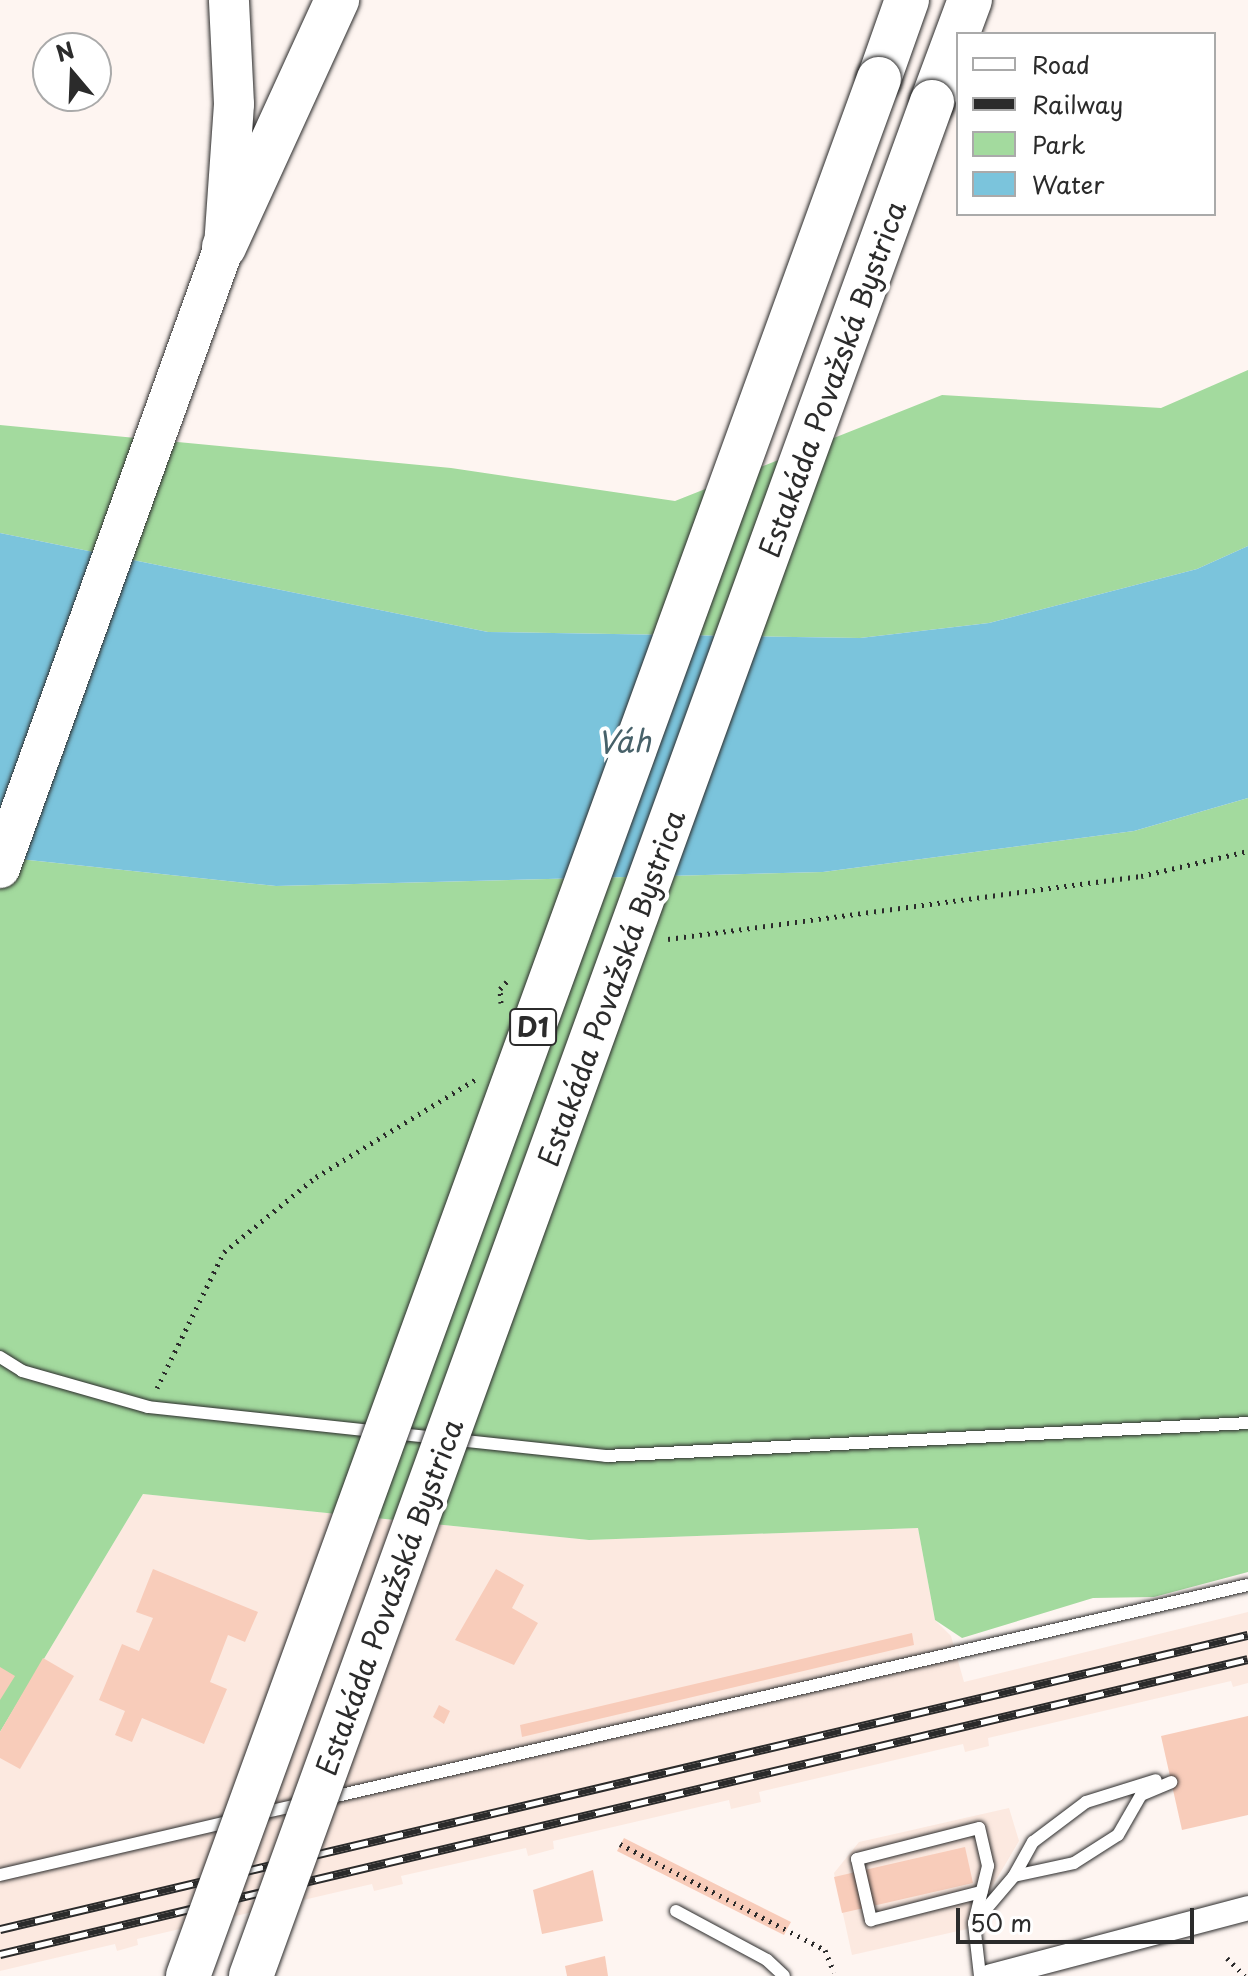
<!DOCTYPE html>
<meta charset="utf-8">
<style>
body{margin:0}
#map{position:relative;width:1248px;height:1976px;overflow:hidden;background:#fef5f1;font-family:"Playpen Sans",sans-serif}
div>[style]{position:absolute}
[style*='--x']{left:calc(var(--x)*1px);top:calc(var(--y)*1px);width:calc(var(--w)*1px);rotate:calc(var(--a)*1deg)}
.built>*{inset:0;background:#fce9e0}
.green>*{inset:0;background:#a3da9e}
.water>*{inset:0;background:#7bc4dc}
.building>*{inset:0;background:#f8ccba}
.path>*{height:5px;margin-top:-2.5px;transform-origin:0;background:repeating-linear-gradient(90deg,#2b2b2b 0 2px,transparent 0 8px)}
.roads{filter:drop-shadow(0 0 2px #2b2b2b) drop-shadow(0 0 2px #2b2b2b)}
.service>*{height:12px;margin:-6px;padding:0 6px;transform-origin:6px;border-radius:6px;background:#fff}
.minor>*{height:24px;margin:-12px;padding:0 12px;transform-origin:12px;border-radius:12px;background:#fff}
.trunk>*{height:40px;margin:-20px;padding:0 20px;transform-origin:20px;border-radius:20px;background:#fff}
.motorway>*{height:44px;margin:-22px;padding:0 22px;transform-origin:22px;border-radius:22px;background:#fff}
.rail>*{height:9px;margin-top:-4.5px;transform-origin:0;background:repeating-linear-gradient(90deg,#fff 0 18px,#2b2b2b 0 36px);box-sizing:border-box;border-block:2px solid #2b2b2b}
.bridges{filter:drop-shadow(0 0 2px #2b2b2b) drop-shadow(0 0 2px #2b2b2b)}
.motorway-bridge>*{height:44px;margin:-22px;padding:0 22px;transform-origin:22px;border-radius:22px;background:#fff}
span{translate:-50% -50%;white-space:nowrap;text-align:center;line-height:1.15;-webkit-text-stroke:8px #fff;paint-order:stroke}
.shield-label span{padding:2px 6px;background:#fff;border:2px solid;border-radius:6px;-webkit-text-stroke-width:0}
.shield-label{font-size:26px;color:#2b2b2b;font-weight:700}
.street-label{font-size:28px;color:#2b2b2b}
.water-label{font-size:30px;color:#476169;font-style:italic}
.legend{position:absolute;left:956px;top:32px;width:260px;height:184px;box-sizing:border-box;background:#fff;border:2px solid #aaa;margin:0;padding:10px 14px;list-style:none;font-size:24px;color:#2b2b2b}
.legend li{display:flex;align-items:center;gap:16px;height:40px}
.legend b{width:40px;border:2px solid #aaa}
.north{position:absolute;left:32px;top:32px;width:80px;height:80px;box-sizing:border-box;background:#fff;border:2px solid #aaa;border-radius:50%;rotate:341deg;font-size:22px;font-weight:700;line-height:32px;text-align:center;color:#2b2b2b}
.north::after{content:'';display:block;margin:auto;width:28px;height:36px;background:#2b2b2b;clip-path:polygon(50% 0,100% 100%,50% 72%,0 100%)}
.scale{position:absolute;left:956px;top:1908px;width:238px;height:36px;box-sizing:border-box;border:4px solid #2b2b2b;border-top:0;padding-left:10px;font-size:24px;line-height:28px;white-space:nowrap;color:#2b2b2b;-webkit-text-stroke:6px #fff;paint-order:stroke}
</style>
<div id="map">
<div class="built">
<i style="clip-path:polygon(143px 1494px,589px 1540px,918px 1528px,935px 1620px,951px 1636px,964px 1682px,1248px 1612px,1248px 1683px,1233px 1687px,1231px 1681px,988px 1738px,989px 1746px,965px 1752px,963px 1744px,759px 1792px,761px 1802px,731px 1809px,729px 1800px,553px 1841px,554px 1849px,528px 1856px,526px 1848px,401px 1876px,403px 1884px,374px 1891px,372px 1884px,137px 1939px,138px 1945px,117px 1951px,115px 1944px,0 1971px,0 1732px)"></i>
<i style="clip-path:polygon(1009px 1808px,1019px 1841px,967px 1929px,852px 1955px,834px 1873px,859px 1842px)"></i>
</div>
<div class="green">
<i style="clip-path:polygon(1248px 370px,1248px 546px,1197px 569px,989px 623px,860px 638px,488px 632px,0 533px,0 425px,451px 468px,675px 501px,942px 395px,1161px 408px)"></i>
<i style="clip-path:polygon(1248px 798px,1248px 1572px,1154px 1597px,1093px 1598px,962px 1638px,935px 1620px,918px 1528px,589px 1540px,143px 1494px,0 1732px,0 857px,276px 886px,823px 872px,1134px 831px)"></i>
</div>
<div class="water">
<i style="clip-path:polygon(0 533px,488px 632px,860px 638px,989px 623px,1197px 569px,1248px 546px,1248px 798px,1134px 831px,823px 872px,276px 886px,0 857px)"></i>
</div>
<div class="building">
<i style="clip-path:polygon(153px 1569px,258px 1612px,245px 1642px,228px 1635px,210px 1682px,227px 1689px,204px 1744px,142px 1718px,132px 1742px,115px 1735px,125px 1711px,99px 1700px,122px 1644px,139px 1651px,153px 1618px,136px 1612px)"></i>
<i style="clip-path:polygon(496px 1569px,524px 1585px,512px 1608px,538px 1623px,514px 1665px,455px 1640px)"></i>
<i style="clip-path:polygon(912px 1633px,914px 1645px,522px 1737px,520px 1725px)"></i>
<i style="clip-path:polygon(43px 1658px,74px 1676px,20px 1769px,0 1758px,0 1732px)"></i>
<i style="clip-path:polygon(0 1667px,15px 1676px,0 1700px)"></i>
<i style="clip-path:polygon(439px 1705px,450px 1711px,444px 1724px,433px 1717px)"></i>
<i style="clip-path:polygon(1248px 1716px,1248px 1815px,1182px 1830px,1161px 1736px)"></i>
<i style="clip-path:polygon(624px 1838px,791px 1922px,787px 1929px,784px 1935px,617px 1851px)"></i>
<i style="clip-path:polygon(965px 1847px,973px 1883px,842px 1913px,834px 1877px)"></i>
<i style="clip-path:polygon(593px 1870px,603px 1921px,542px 1934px,533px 1890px)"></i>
<i style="clip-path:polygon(605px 1956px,608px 1976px,567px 1976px,565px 1966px)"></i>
</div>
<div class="path">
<i style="--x:668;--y:939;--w:477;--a:-7.6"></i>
<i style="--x:1141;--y:876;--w:110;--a:-13.2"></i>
<i style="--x:501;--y:1003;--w:14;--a:-94"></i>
<i style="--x:500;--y:989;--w:15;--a:-48"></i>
<i style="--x:157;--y:1388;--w:152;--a:-63.8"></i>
<i style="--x:224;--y:1252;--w:119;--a:-39.2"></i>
<i style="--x:316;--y:1177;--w:188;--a:-31.5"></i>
<i style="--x:620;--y:1844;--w:231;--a:27.3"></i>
<i style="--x:825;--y:1950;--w:24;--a:68"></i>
<i style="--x:1227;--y:1958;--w:25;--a:45"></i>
</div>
<div class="roads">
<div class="service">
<i style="--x:0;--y:1357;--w:26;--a:32"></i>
<i style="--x:22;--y:1371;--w:131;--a:15.9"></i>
<i style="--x:148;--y:1407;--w:461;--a:6.1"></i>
<i style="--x:606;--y:1456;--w:643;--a:-2.94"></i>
<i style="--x:328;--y:1798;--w:944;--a:-13.04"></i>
<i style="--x:257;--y:1814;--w:46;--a:-12.5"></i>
<i style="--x:0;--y:1875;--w:242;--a:-13.1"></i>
<i style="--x:1014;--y:1876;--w:39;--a:-61"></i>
<i style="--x:1033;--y:1842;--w:66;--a:-37"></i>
<i style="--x:1086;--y:1802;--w:73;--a:-17.4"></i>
<i style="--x:676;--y:1911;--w:103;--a:28.3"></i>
<i style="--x:767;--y:1960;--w:23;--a:43"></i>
<i style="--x:974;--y:1923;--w:59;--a:-76.2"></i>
<i style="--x:988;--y:1866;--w:39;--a:-103"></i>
<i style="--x:979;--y:1828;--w:126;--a:165.7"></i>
<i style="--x:857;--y:1859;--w:63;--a:77.1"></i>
<i style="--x:871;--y:1920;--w:114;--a:-14.3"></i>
<i style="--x:980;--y:1976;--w:53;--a:-96.5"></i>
<i style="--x:974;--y:1923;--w:62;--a:-49.6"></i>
<i style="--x:1014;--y:1876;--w:61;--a:-12.2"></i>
<i style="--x:1074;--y:1863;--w:52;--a:-32.5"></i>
<i style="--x:1118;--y:1835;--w:46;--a:-60.1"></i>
<i style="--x:1141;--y:1795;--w:33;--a:-23"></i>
</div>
<div class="minor">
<i style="--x:991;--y:1976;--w:266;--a:-14.8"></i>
</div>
<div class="trunk">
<i style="--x:0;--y:868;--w:660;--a:-70.17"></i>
<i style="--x:224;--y:247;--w:143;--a:-86"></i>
<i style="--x:234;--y:104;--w:104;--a:-92.8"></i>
</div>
<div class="motorway">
<i style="--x:879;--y:79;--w:84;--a:-70.5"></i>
<i style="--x:932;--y:102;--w:109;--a:-69.6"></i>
<i style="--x:224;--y:247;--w:272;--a:-65.4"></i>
</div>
</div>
<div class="rail">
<i style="--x:0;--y:1929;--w:1282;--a:-13.26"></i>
<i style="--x:0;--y:1954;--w:1282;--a:-13.3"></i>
</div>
<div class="bridges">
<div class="motorway-bridge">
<i style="--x:188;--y:1976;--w:2019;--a:-69.99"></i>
<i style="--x:251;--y:1976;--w:1994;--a:-70.03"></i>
</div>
</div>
<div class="shield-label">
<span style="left:533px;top:1027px">D1</span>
</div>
<div class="street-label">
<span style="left:832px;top:379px;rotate:-70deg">Estakáda Považská Bystrica</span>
<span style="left:611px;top:988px;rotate:-70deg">Estakáda Považská Bystrica</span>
<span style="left:389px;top:1597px;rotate:-70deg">Estakáda Považská Bystrica</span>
</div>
<div class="water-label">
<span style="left:624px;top:741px;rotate:-2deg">Váh</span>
</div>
<ul class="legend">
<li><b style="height:10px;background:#fff"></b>Road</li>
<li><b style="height:10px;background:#2b2b2b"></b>Railway</li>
<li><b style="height:22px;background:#a3da9e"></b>Park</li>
<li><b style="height:22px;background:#7bc4dc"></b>Water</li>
</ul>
<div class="north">N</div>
<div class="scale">50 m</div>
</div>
